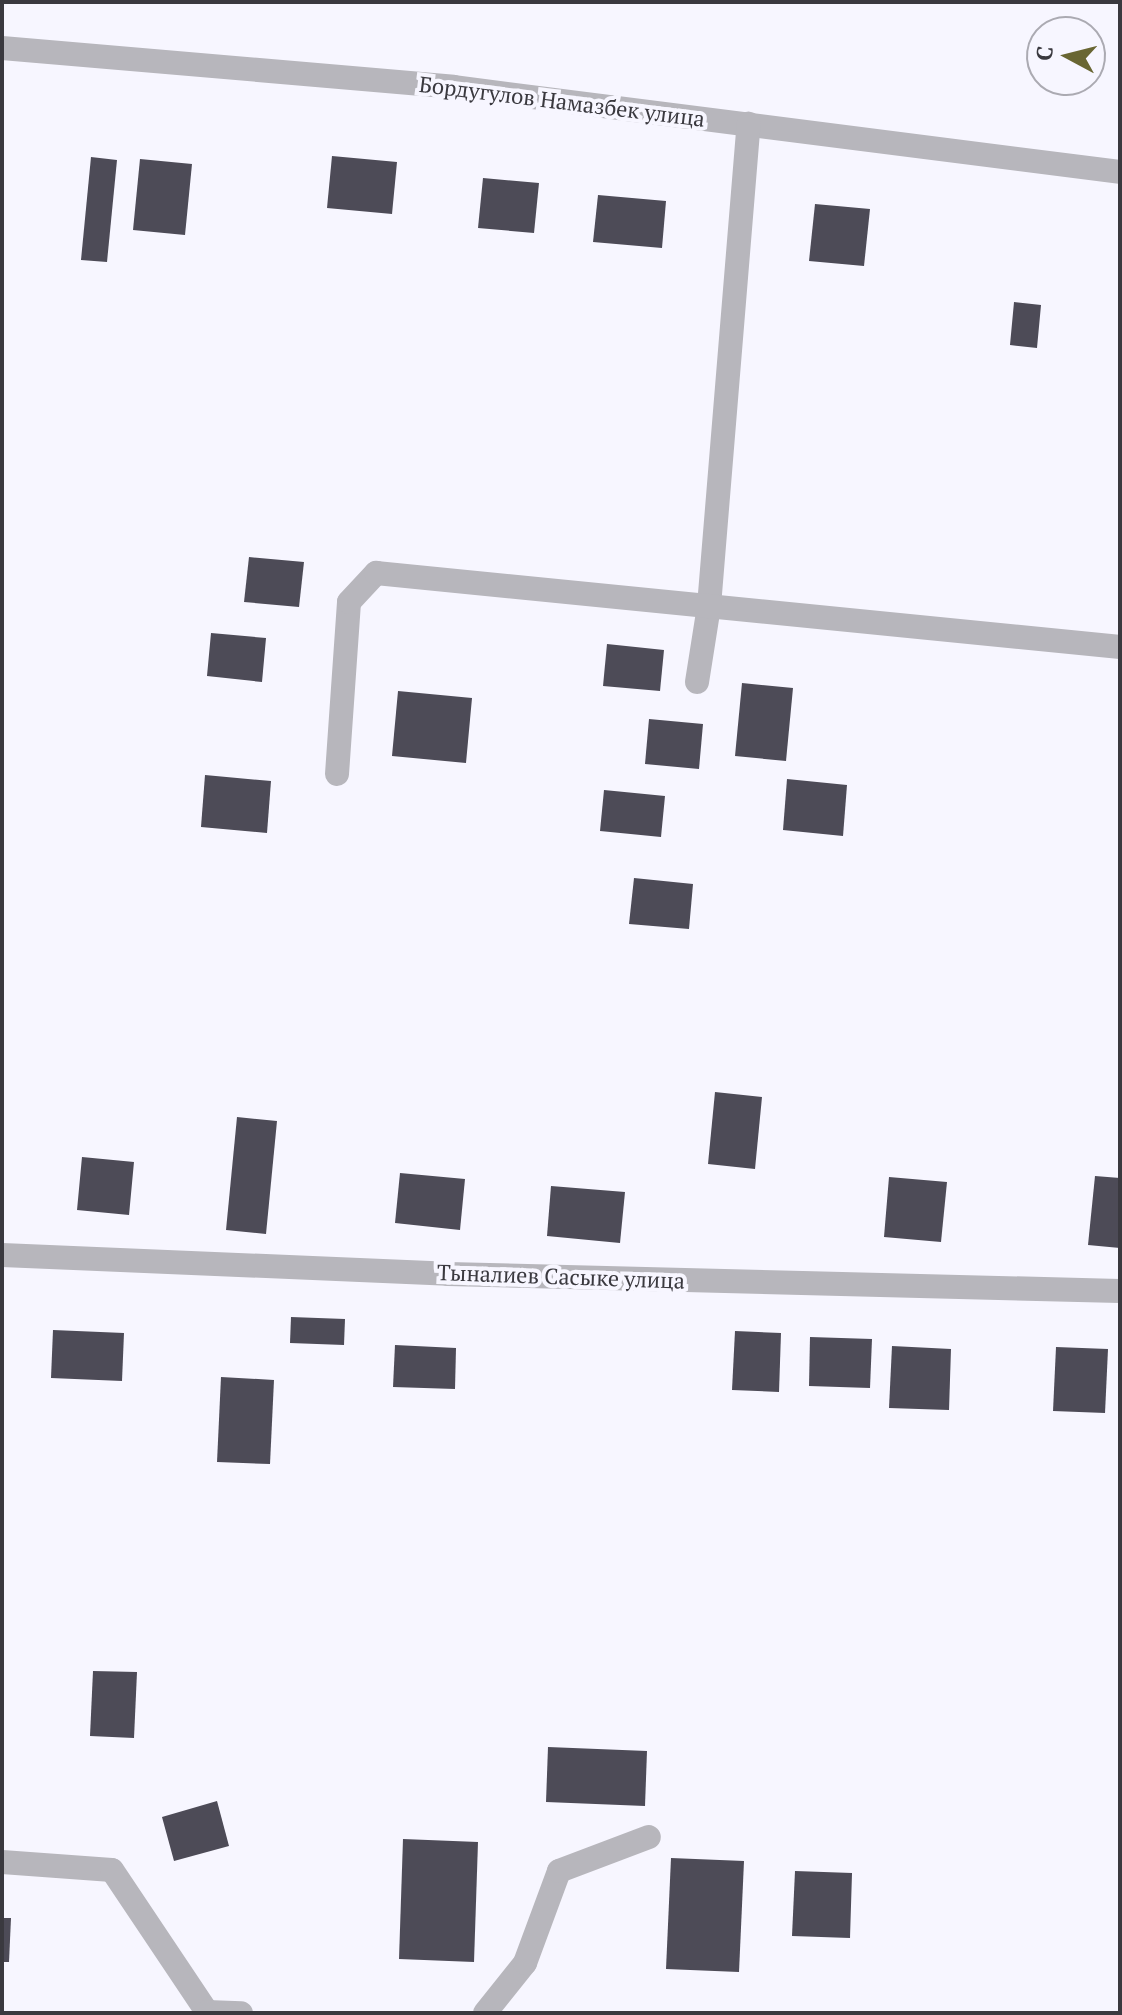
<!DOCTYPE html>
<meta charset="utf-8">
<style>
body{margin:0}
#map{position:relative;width:1122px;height:2015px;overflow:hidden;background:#f7f6ff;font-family:"PT Serif",serif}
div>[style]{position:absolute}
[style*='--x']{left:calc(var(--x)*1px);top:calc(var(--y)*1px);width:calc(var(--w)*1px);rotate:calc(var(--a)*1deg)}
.building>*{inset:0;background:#4d4b57}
.minor>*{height:24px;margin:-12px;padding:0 12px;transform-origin:12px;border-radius:12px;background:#b7b6bc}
span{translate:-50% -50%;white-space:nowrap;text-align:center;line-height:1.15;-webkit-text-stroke:8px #f7f6ff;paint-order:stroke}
.street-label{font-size:22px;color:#3a393f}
.frame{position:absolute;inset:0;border:4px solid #3a393f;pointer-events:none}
.north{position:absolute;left:1026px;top:16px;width:80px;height:80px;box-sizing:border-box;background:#f7f6ff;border:2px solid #abaab2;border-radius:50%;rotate:277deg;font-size:22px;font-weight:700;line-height:32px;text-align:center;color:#3a393f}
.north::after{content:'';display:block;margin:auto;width:28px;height:36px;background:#696633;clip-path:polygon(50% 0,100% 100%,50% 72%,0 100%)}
</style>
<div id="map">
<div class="building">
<i style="clip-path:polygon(332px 156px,397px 162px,392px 214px,327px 208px)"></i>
<i style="clip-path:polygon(91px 157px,117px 160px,107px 262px,81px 260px)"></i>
<i style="clip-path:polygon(140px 159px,192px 164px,185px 235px,133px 230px)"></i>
<i style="clip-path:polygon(483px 178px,539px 183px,534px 233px,478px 228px)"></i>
<i style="clip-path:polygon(598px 195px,666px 201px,662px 248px,593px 242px)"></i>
<i style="clip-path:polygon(815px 204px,870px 209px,864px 266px,809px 261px)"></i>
<i style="clip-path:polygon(1014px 302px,1041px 305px,1037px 348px,1010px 345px)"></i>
<i style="clip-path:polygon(249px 557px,304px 562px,299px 607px,244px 602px)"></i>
<i style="clip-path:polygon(211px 633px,266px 638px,262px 682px,207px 676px)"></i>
<i style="clip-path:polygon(607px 644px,664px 650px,660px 691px,603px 686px)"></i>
<i style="clip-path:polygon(742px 683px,793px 688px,786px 761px,735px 756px)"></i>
<i style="clip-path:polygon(398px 691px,472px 698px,466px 763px,392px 756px)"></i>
<i style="clip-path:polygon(649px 719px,703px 724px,699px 769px,645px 764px)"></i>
<i style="clip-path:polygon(205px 775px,271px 781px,267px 833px,201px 827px)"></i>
<i style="clip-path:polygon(787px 779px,847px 785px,843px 836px,783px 830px)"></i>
<i style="clip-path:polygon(604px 790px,665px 796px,661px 837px,600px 831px)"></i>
<i style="clip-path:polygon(634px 878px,693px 884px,689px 929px,629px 924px)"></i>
<i style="clip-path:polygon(715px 1092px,762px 1097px,755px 1169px,708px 1164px)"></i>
<i style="clip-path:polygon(237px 1117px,277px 1121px,266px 1234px,226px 1230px)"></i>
<i style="clip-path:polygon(82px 1157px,134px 1162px,129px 1215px,77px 1210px)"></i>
<i style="clip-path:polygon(400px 1173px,465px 1179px,460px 1230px,395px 1223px)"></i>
<i style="clip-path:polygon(1095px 1176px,1120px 1178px,1120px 1248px,1088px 1245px)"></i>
<i style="clip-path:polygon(889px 1177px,947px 1182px,941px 1242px,884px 1237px)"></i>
<i style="clip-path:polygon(551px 1186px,625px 1192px,620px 1243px,547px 1236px)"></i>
<i style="clip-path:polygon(291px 1317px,345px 1319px,344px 1345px,290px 1343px)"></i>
<i style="clip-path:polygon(53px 1330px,124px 1333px,122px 1381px,51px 1378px)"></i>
<i style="clip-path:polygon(735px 1331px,781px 1333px,779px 1392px,732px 1390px)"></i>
<i style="clip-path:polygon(810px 1337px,872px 1339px,870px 1388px,809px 1386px)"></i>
<i style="clip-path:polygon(395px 1345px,456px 1348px,455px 1389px,393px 1387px)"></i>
<i style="clip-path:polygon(892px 1346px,951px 1349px,949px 1410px,889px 1408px)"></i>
<i style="clip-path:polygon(1056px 1347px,1108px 1349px,1105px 1413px,1053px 1411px)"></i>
<i style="clip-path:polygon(221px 1377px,274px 1380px,270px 1464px,217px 1462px)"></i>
<i style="clip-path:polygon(93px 1671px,137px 1672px,134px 1738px,90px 1736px)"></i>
<i style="clip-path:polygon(548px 1747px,647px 1751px,645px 1806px,546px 1802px)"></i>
<i style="clip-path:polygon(217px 1801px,229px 1846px,174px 1861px,162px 1817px)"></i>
<i style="clip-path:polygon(403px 1839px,478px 1842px,474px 1962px,399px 1959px)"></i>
<i style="clip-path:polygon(671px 1858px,744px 1861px,739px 1972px,666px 1969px)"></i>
<i style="clip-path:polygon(795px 1871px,852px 1873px,850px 1938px,792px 1936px)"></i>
<i style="clip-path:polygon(2px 1918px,11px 1918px,9px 1962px,2px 1962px)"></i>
</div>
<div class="minor">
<i style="--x:2;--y:48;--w:453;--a:4.9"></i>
<i style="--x:453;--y:87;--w:672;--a:7.26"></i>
<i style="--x:697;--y:682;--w:77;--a:-81"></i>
<i style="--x:709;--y:606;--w:484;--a:-85.3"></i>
<i style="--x:337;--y:774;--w:172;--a:-86"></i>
<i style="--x:349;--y:602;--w:40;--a:-47"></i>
<i style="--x:376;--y:573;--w:748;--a:5.68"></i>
<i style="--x:2;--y:1255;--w:446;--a:2.4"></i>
<i style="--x:448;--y:1274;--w:672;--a:1.45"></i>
<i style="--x:2;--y:1862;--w:110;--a:4.2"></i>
<i style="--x:112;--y:1870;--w:171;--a:56.2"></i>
<i style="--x:207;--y:2012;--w:34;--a:2"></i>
<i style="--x:485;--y:2013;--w:64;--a:-51.3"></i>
<i style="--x:525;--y:1963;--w:98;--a:-69.7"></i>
<i style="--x:559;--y:1871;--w:96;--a:-20.7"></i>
</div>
<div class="street-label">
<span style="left:562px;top:101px;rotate:7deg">Бордугулов Намазбек улица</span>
<span style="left:561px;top:1276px;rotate:2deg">Тыналиев Сасыке улица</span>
</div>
<div class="frame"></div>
<div class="north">С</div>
</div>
